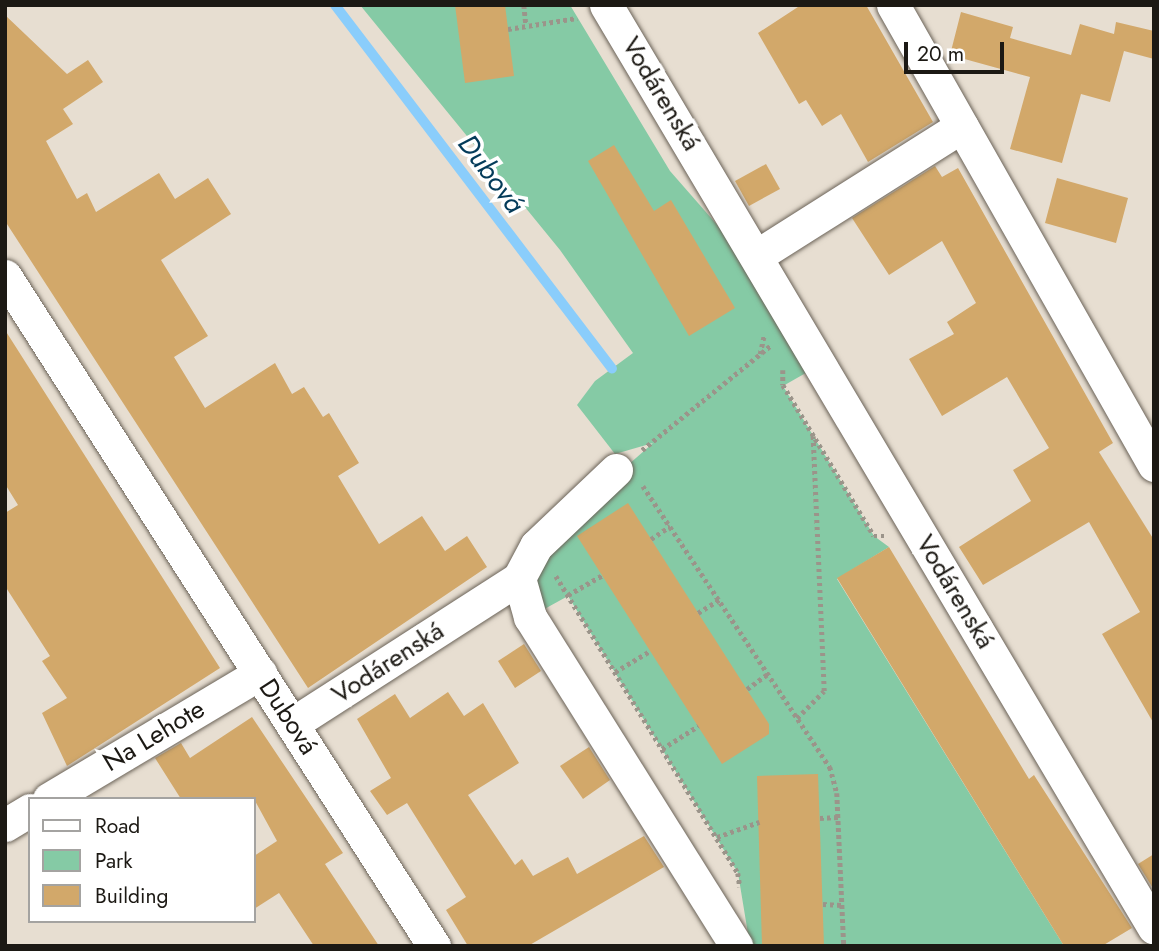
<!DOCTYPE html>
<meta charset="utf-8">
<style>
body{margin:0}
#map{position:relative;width:1159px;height:951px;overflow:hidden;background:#e7ded1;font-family:Jost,sans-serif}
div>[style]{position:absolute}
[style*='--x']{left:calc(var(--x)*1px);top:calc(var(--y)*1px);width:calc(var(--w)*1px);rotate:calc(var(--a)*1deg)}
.green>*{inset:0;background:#85caa5}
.stream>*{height:10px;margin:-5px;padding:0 5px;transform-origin:5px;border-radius:5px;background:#8acdfb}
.building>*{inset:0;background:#d2a86a}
.path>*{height:4.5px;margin-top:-2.25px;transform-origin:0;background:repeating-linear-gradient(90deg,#9b948a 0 3.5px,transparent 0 7px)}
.roads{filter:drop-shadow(0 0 2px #6b6358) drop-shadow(0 0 2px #6b6358)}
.minor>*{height:33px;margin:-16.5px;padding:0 16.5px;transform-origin:16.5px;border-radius:16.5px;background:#fff}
span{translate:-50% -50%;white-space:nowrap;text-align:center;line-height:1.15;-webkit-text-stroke:7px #fff;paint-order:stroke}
.street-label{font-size:26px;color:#1c1914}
.water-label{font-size:28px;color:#043b59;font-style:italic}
.frame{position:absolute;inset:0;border:7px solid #1c1914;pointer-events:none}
.legend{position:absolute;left:28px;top:797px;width:228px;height:126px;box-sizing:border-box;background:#fff;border:2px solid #a4a3a1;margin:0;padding:9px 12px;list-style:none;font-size:21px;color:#1c1914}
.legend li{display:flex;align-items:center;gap:14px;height:35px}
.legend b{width:35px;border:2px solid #a4a3a1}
.scale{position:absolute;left:904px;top:42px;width:100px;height:32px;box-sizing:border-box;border:4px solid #1c1914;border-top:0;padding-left:9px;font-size:21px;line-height:24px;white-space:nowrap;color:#1c1914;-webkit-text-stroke:5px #fff;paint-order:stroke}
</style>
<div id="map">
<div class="green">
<i style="clip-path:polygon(360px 5px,570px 5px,670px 171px,719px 227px,811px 370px,783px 386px,874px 536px,889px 547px,837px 579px,1064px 946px,750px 946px,738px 873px,568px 596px,530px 617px,536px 546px,653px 443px,615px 454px,577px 405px,595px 381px,633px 353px,560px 250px)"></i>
</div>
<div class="stream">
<i style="--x:335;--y:5;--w:457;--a:52.7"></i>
</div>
<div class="building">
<i style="clip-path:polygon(455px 5px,505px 5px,514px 76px,465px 83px)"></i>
<i style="clip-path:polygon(801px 5px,866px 5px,933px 122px,868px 162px,841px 114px,822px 126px,806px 100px,799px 104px,758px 33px)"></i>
<i style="clip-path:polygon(961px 12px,1013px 27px,1010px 38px,1071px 55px,1080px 24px,1114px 34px,1116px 22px,1154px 31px,1154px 59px,1124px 51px,1110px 102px,1081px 94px,1062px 163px,1010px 149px,1030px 77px,950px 55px)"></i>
<i style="clip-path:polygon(5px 15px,67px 74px,88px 60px,103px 82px,63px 109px,73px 124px,46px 141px,77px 199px,87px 193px,96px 212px,159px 173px,175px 199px,208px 178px,231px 214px,161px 260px,208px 336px,174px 357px,205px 408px,275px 363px,292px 394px,304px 387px,323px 417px,329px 413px,359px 463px,338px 476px,379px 544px,422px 516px,445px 551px,467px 536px,487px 567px,308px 688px,5px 221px)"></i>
<i style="clip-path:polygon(614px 145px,654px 211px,671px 200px,735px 308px,689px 336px,588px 161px)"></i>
<i style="clip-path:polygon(766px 164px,780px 189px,749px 206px,735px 181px)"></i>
<i style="clip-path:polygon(935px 166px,942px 177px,958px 168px,1113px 443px,1099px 452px,1154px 540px,1154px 724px,1102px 634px,1140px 612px,1089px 522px,983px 585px,959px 547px,1031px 501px,1013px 470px,1049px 448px,1007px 377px,942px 416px,909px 359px,954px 334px,947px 322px,976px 303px,942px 241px,889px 275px,852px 218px)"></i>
<i style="clip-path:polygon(1057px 178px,1128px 198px,1116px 243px,1045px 223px)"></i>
<i style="clip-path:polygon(5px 330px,220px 668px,67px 766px,42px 713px,67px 698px,42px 661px,50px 656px,5px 586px,5px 513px,18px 505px,5px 484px)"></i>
<i style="clip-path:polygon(628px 503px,769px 724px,769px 734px,722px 764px,577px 536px)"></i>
<i style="clip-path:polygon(889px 547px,1029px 779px,1034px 775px,1132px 928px,1102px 946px,1064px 946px,837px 578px)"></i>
<i style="clip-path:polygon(524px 644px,541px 671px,515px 688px,498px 661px)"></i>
<i style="clip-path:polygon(448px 692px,464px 716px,483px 703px,519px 763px,468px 795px,515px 865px,522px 859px,533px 876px,568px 857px,577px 874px,644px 836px,664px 867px,528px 946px,468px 946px,446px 910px,466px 897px,407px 803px,387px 815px,370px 791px,391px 778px,357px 719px,395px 694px,410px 718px)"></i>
<i style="clip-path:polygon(252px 717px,343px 853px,325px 864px,379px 946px,314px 946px,279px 893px,254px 909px,254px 856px,277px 841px,254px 799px,181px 799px,155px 758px,181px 743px,190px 758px)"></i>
<i style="clip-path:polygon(589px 747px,610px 780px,583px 799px,560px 766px)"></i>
<i style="clip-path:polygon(818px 774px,824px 946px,762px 946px,757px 776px)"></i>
<i style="clip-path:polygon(1154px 854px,1154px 890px,1138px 864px)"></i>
</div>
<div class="path">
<i style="--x:524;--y:5;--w:20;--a:84"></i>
<i style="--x:508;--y:29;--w:70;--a:-9.1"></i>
<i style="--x:760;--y:354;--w:19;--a:-78"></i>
<i style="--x:783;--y:370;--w:15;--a:90"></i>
<i style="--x:783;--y:385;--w:176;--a:58.9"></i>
<i style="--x:874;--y:536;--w:10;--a:0"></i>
<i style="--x:642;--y:450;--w:166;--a:-39.1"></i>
<i style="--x:643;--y:486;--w:338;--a:56.4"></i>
<i style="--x:830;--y:767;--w:27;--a:75"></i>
<i style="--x:837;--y:793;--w:153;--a:87.4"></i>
<i style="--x:651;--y:539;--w:23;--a:-34"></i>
<i style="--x:556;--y:576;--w:348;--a:58.5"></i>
<i style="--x:738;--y:873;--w:14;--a:82"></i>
<i style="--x:568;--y:595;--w:39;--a:-30"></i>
<i style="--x:698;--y:613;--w:25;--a:-32"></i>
<i style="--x:615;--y:672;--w:41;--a:-31"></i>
<i style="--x:747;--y:689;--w:26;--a:-36"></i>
<i style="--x:797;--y:718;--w:38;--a:-45"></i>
<i style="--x:824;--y:691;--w:255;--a:-92.5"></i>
<i style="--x:662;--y:749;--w:43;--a:-32.6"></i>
<i style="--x:820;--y:818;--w:18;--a:-3"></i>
<i style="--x:717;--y:837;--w:45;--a:-19.7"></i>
<i style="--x:823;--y:904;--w:19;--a:3"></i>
</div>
<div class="roads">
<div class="minor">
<i style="--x:606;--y:5;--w:1073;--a:59.3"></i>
<i style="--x:893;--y:5;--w:529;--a:60.43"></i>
<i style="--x:758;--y:255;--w:241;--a:-32.3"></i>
<i style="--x:5;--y:276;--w:796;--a:57.37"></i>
<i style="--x:616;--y:470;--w:110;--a:136.5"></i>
<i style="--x:536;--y:546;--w:36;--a:118"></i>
<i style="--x:519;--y:578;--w:41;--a:74.2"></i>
<i style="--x:530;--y:617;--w:388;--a:57.9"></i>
<i style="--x:292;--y:724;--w:270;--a:-32.7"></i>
<i style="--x:49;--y:799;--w:246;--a:-30.8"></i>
<i style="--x:5;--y:825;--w:29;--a:-31"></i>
</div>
</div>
<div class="street-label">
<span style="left:661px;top:94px;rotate:59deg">Vodárenská</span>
<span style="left:955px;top:592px;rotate:59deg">Vodárenská</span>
<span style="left:388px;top:663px;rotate:-33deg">Vodárenská</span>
<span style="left:288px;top:717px;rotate:57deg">Dubová</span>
<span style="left:154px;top:736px;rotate:-31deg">Na Lehote</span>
</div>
<div class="water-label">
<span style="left:491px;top:174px;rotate:53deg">Dubová</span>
</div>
<div class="frame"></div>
<ul class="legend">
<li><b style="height:9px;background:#fff"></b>Road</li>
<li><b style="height:19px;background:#85caa5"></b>Park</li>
<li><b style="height:19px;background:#d2a86a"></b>Building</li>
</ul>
<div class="scale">20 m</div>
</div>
